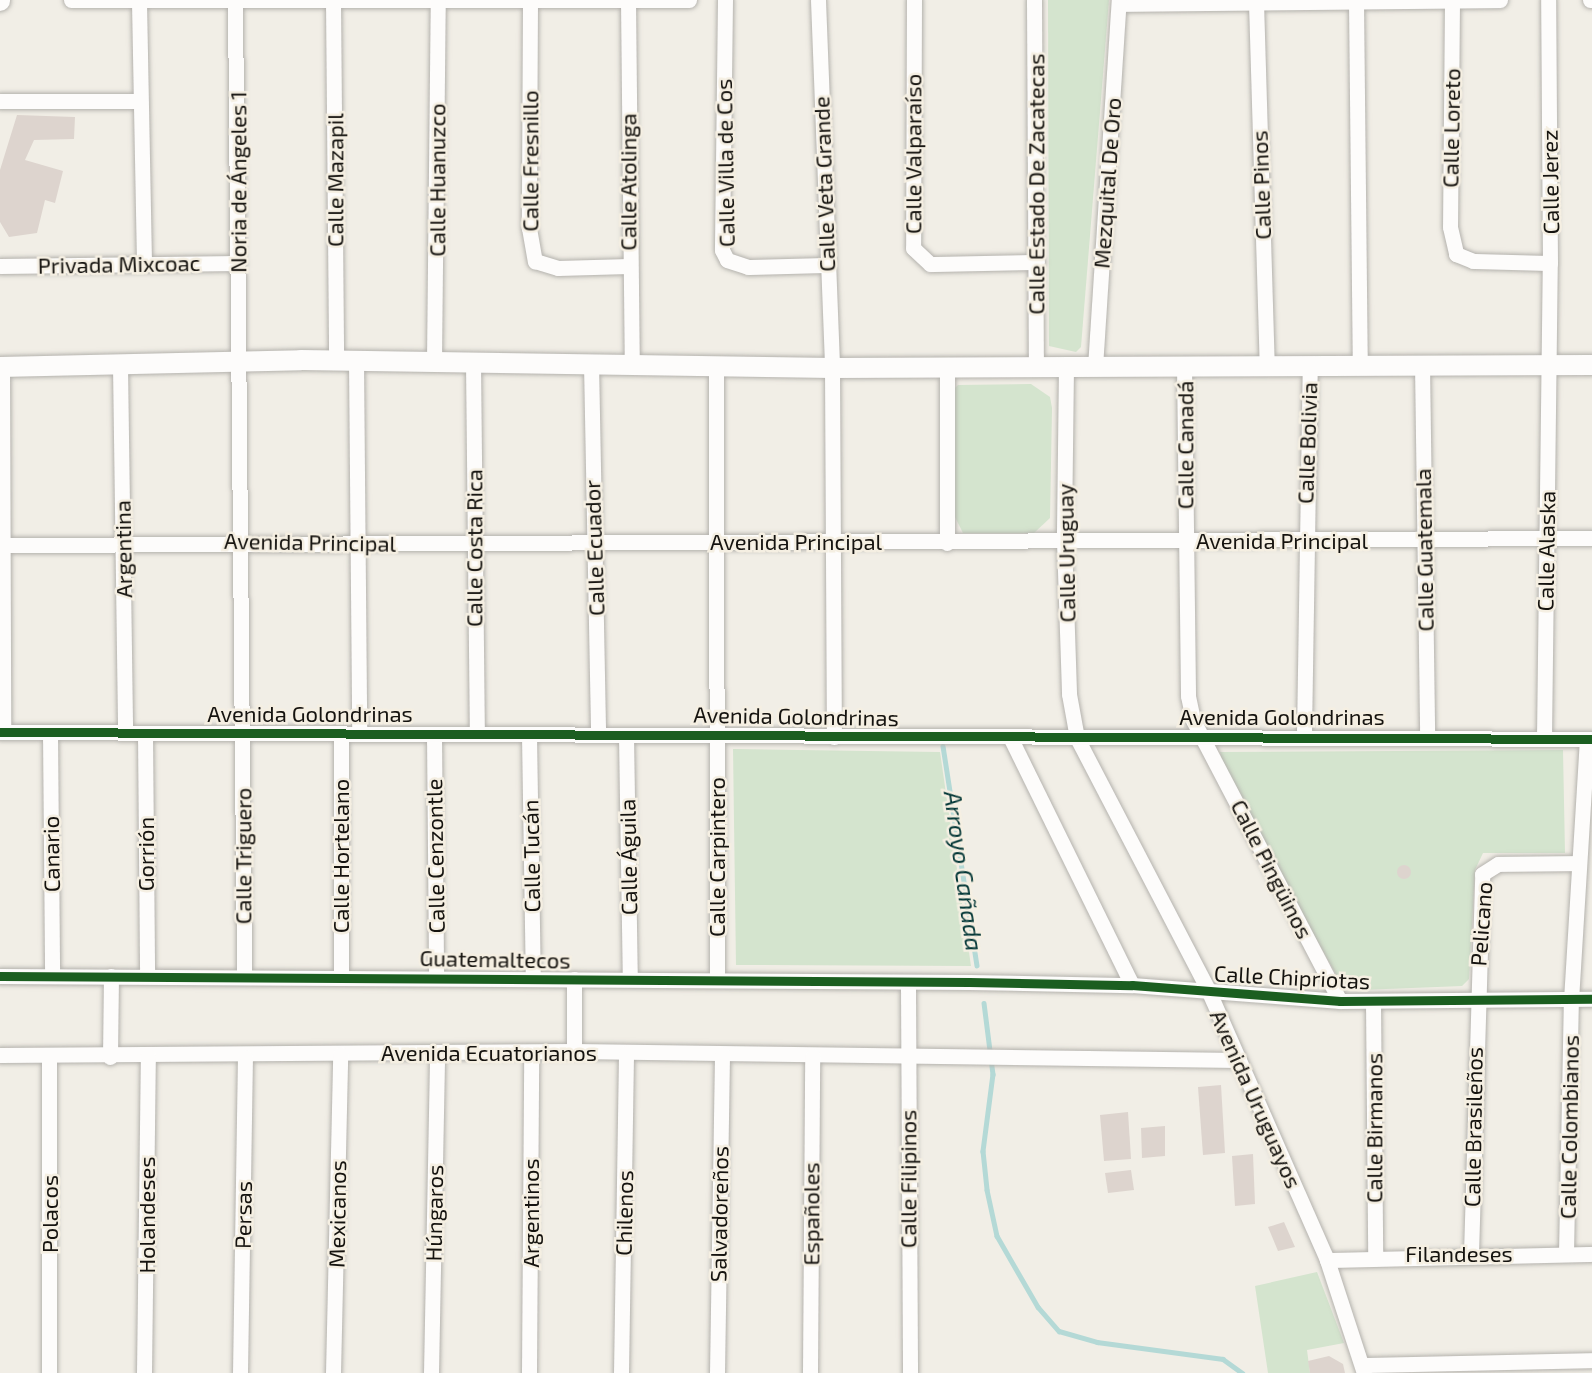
<!DOCTYPE html>
<meta charset="utf-8">
<style>
body{margin:0}
#map{position:relative;width:1592px;height:1373px;overflow:hidden;background:#f1eee6;font-family:"Exo 2",sans-serif}
div>[style]{position:absolute}
[style*='--x']{left:calc(var(--x)*1px);top:calc(var(--y)*1px);width:calc(var(--w)*1px);rotate:calc(var(--a)*1deg)}
.green>*{inset:0;background:#d4e4ce}
.stream>*{height:4.5px;margin:-2.25px;padding:0 2.25px;transform-origin:2.25px;border-radius:2.25px;background:#b4d9d6}
.building>*{inset:0;background:#ddd4ce}
.round{border-radius:50%}
.roads{filter:drop-shadow(0 0 2px #b4b2ad) drop-shadow(0 0 2px #b4b2ad)}
.minor>*{height:15px;margin:-7.5px;padding:0 7.5px;transform-origin:7.5px;border-radius:7.5px;background:#fdfcfb}
.major>*{height:20px;margin:-10px;padding:0 10px;transform-origin:10px;border-radius:10px;background:#fdfcfb}
.cycleway>*{height:9px;margin:-4.5px;padding:0 4.5px;transform-origin:4.5px;border-radius:4.5px;background:#1b5e20}
span{translate:-50% -50%;white-space:nowrap;text-align:center;line-height:1.15;-webkit-text-stroke:5px #f5efe2;paint-order:stroke}
.street-label{font-size:22px;color:#15130f}
.water-label{font-size:24px;color:#003535;font-style:italic}
</style>
<div id="map">
<div class="green">
<i style="clip-path:polygon(1048px 0,1109px 0,1081px 347px,1076px 352px,1049px 346px)"></i>
<i style="clip-path:polygon(1031px 384px,1050px 397px,1052px 408px,1050px 518px,1034px 533px,963px 533px,953px 513px,953px 390px,958px 385px)"></i>
<i style="clip-path:polygon(733px 749px,940px 752px,971px 966px,736px 965px)"></i>
<i style="clip-path:polygon(1563px 750px,1565px 853px,1483px 853px,1475px 870px,1469px 979px,1462px 986px,1361px 990px,1341px 983px,1226px 780px,1220px 752px)"></i>
<i style="clip-path:polygon(1317px 1272px,1344px 1343px,1307px 1350px,1310px 1373px,1268px 1373px,1255px 1286px)"></i>
</div>
<div class="stream">
<i style="--x:943;--y:746;--w:222;--a:81.2"></i>
<i style="--x:984;--y:1003;--w:72;--a:82.8"></i>
<i style="--x:993;--y:1074;--w:78;--a:97.4"></i>
<i style="--x:983;--y:1151;--w:39;--a:84"></i>
<i style="--x:987;--y:1190;--w:47;--a:77.7"></i>
<i style="--x:997;--y:1236;--w:82;--a:60"></i>
<i style="--x:1038;--y:1307;--w:32;--a:49"></i>
<i style="--x:1059;--y:1331;--w:40;--a:16"></i>
<i style="--x:1097;--y:1342;--w:127;--a:7.7"></i>
<i style="--x:1223;--y:1359;--w:24;--a:36"></i>
</div>
<div class="building">
<i style="clip-path:polygon(17px 115px,75px 117px,74px 139px,34px 140px,25px 160px,63px 171px,55px 203px,45px 200px,37px 233px,9px 237px,0 222px,0 170px)"></i>
<i class="round" style="left:1397px;top:865px;width:14px;height:14px"></i>
<i style="clip-path:polygon(1221px 1085px,1225px 1153px,1203px 1155px,1198px 1087px)"></i>
<i style="clip-path:polygon(1128px 1112px,1131px 1159px,1104px 1161px,1100px 1115px)"></i>
<i style="clip-path:polygon(1165px 1126px,1165px 1156px,1142px 1158px,1141px 1128px)"></i>
<i style="clip-path:polygon(1253px 1154px,1255px 1204px,1235px 1206px,1232px 1156px)"></i>
<i style="clip-path:polygon(1131px 1170px,1134px 1190px,1108px 1193px,1105px 1173px)"></i>
<i style="clip-path:polygon(1284px 1222px,1295px 1247px,1278px 1251px,1268px 1227px)"></i>
<i style="clip-path:polygon(1329px 1356px,1343px 1364px,1345px 1373px,1310px 1373px,1308px 1361px)"></i>
</div>
<div class="roads">
<div class="minor">
<i style="--x:71;--y:0;--w:618;--a:0"></i>
<i style="--x:333;--y:0;--w:360;--a:89.5"></i>
<i style="--x:628;--y:0;--w:363;--a:89.4"></i>
<i style="--x:725;--y:0;--w:250;--a:90.7"></i>
<i style="--x:722;--y:250;--w:11;--a:63"></i>
<i style="--x:727;--y:260;--w:22;--a:18"></i>
<i style="--x:748;--y:267;--w:79;--a:-1.5"></i>
<i style="--x:818;--y:0;--w:368;--a:87.8"></i>
<i style="--x:832;--y:368;--w:369;--a:89.7"></i>
<i style="--x:914;--y:0;--w:248;--a:90.2"></i>
<i style="--x:913;--y:248;--w:23;--a:43"></i>
<i style="--x:930;--y:264;--w:107;--a:-1.1"></i>
<i style="--x:1034;--y:0;--w:367;--a:89.7"></i>
<i style="--x:1590;--y:0;--w:2;--a:0"></i>
<i style="--x:1356;--y:1;--w:365;--a:89.4"></i>
<i style="--x:1452;--y:1;--w:226;--a:90.5"></i>
<i style="--x:1450;--y:227;--w:28;--a:77"></i>
<i style="--x:1456;--y:254;--w:18;--a:22"></i>
<i style="--x:1473;--y:261;--w:77;--a:1.5"></i>
<i style="--x:139;--y:2;--w:261;--a:88.9"></i>
<i style="--x:235;--y:2;--w:975;--a:89.47"></i>
<i style="--x:530;--y:2;--w:226;--a:90.3"></i>
<i style="--x:529;--y:228;--w:34;--a:80"></i>
<i style="--x:535;--y:261;--w:24;--a:17"></i>
<i style="--x:558;--y:268;--w:71;--a:-1.6"></i>
<i style="--x:1256;--y:2;--w:366;--a:88.3"></i>
<i style="--x:1119;--y:4;--w:381;--a:-0.6"></i>
<i style="--x:0;--y:101;--w:140;--a:0"></i>
<i style="--x:0;--y:266;--w:238;--a:-0.7"></i>
<i style="--x:356;--y:360;--w:374;--a:89.5"></i>
<i style="--x:434;--y:361;--w:361;--a:-89.4"></i>
<i style="--x:473;--y:362;--w:372;--a:89.4"></i>
<i style="--x:591;--y:363;--w:371;--a:88.9"></i>
<i style="--x:716;--y:364;--w:615;--a:89.91"></i>
<i style="--x:1422;--y:364;--w:373;--a:89.2"></i>
<i style="--x:120;--y:365;--w:368;--a:89.2"></i>
<i style="--x:1184;--y:365;--w:331;--a:89.3"></i>
<i style="--x:1188;--y:696;--w:25;--a:78"></i>
<i style="--x:1193;--y:720;--w:317;--a:62.4"></i>
<i style="--x:2;--y:367;--w:365;--a:89.8"></i>
<i style="--x:1066;--y:367;--w:174;--a:90.7"></i>
<i style="--x:1064;--y:541;--w:153;--a:88.1"></i>
<i style="--x:1069;--y:694;--w:45;--a:79.7"></i>
<i style="--x:1077;--y:738;--w:286;--a:62.5"></i>
<i style="--x:1209;--y:992;--w:293;--a:66.2"></i>
<i style="--x:1327;--y:1260;--w:119;--a:71.9"></i>
<i style="--x:1095;--y:367;--w:368;--a:-86.3"></i>
<i style="--x:947;--y:543;--w:175;--a:-90"></i>
<i style="--x:0;--y:545;--w:1592;--a:-0.25"></i>
<i style="--x:0;--y:732;--w:1592;--a:0.25"></i>
<i style="--x:50;--y:732;--w:244;--a:89.5"></i>
<i style="--x:145;--y:733;--w:242;--a:89.5"></i>
<i style="--x:341;--y:734;--w:243;--a:90"></i>
<i style="--x:434;--y:734;--w:244;--a:89.5"></i>
<i style="--x:1304;--y:734;--w:366;--a:-89.1"></i>
<i style="--x:529;--y:735;--w:242;--a:89.1"></i>
<i style="--x:626;--y:735;--w:244;--a:89.1"></i>
<i style="--x:1544;--y:738;--w:475;--a:-89.3"></i>
<i style="--x:1550;--y:263;--w:263;--a:-90.4"></i>
<i style="--x:1011;--y:739;--w:274;--a:63.8"></i>
<i style="--x:0;--y:976;--w:969;--a:0.35"></i>
<i style="--x:969;--y:982;--w:163;--a:1.1"></i>
<i style="--x:1132;--y:985;--w:209;--a:4.4"></i>
<i style="--x:1340;--y:1001;--w:252;--a:-0.5"></i>
<i style="--x:574;--y:979;--w:72;--a:90"></i>
<i style="--x:908;--y:985;--w:388;--a:89.7"></i>
<i style="--x:1373;--y:1001;--w:254;--a:89.5"></i>
<i style="--x:0;--y:1055;--w:574;--a:-0.4"></i>
<i style="--x:574;--y:1051;--w:665;--a:0.78"></i>
<i style="--x:49;--y:1056;--w:317;--a:90"></i>
<i style="--x:110;--y:1057;--w:81;--a:-89.3"></i>
<i style="--x:1471;--y:1254;--w:380;--a:-88.3"></i>
<i style="--x:1482;--y:874;--w:19;--a:-32"></i>
<i style="--x:1498;--y:864;--w:80;--a:-0.7"></i>
<i style="--x:1566;--y:1254;--w:254;--a:-88.9"></i>
<i style="--x:1571;--y:1000;--w:261;--a:-86.5"></i>
<i style="--x:1327;--y:1260;--w:265;--a:-1.3"></i>
<i style="--x:1362;--y:1365;--w:230;--a:-1.2"></i>
<i style="--x:144;--y:1373;--w:317;--a:-89.3"></i>
<i style="--x:240;--y:1373;--w:316;--a:-89.1"></i>
<i style="--x:333;--y:1373;--w:319;--a:-88.7"></i>
<i style="--x:431;--y:1373;--w:321;--a:-88.9"></i>
<i style="--x:529;--y:1373;--w:321;--a:-89.6"></i>
<i style="--x:621;--y:1373;--w:320;--a:-89.1"></i>
<i style="--x:717;--y:1373;--w:319;--a:-89.1"></i>
<i style="--x:810;--y:1373;--w:317;--a:-89.6"></i>
</div>
<div class="major">
<i style="--x:0;--y:1;--w:1;--a:-90"></i>
<i style="--x:0;--y:367;--w:301;--a:-1.3"></i>
<i style="--x:301;--y:360;--w:531;--a:0.86"></i>
<i style="--x:832;--y:368;--w:760;--a:-0.23"></i>
</div>
</div>
<div class="cycleway">
<i style="--x:0;--y:732;--w:1592;--a:0.25"></i>
<i style="--x:0;--y:976;--w:969;--a:0.35"></i>
<i style="--x:969;--y:982;--w:163;--a:1.1"></i>
<i style="--x:1132;--y:985;--w:209;--a:4.4"></i>
<i style="--x:1340;--y:1001;--w:252;--a:-0.5"></i>
</div>
<div class="street-label">
<span style="left:1451px;top:128px;rotate:-89deg">Calle Loreto</span>
<span style="left:913px;top:154px;rotate:-90deg">Calle Valparaíso</span>
<span style="left:530px;top:161px;rotate:-90deg">Calle Fresnillo</span>
<span style="left:725px;top:163px;rotate:-91deg">Calle Villa de Cos</span>
<span style="left:335px;top:180px;rotate:-90deg">Calle Mazapil</span>
<span style="left:437px;top:180px;rotate:-90deg">Calle Huanuzco</span>
<span style="left:238px;top:182px;rotate:-90deg">Noria de Ángeles 1</span>
<span style="left:628px;top:182px;rotate:-90deg">Calle Atolinga</span>
<span style="left:1550px;top:182px;rotate:-91deg">Calle Jerez</span>
<span style="left:1107px;top:183px;rotate:-86deg">Mezquital De Oro</span>
<span style="left:824px;top:184px;rotate:-92deg">Calle Veta Grande</span>
<span style="left:1036px;top:184px;rotate:-90deg">Calle Estado De Zacatecas</span>
<span style="left:1261px;top:185px;rotate:-92deg">Calle Pinos</span>
<span style="left:119px;top:264px;rotate:-1deg">Privada Mixcoac</span>
<span style="left:1307px;top:443px;rotate:-88deg">Calle Bolivia</span>
<span style="left:1185px;top:445px;rotate:-90deg">Calle Canadá</span>
<span style="left:1282px;top:541px">Avenida Principal</span>
<span style="left:310px;top:542px;rotate:1deg">Avenida Principal</span>
<span style="left:796px;top:542px">Avenida Principal</span>
<span style="left:474px;top:548px;rotate:-90deg">Calle Costa Rica</span>
<span style="left:594px;top:548px;rotate:-92deg">Calle Ecuador</span>
<span style="left:123px;top:549px;rotate:-91deg">Argentina</span>
<span style="left:1424px;top:550px;rotate:-91deg">Calle Guatemala</span>
<span style="left:1546px;top:551px;rotate:-89deg">Calle Alaska</span>
<span style="left:1066px;top:553px;rotate:-91deg">Calle Uruguay</span>
<span style="left:310px;top:714px">Avenida Golondrinas</span>
<span style="left:796px;top:716px;rotate:1deg">Avenida Golondrinas</span>
<span style="left:1282px;top:717px">Avenida Golondrinas</span>
<span style="left:51px;top:854px;rotate:-91deg">Canario</span>
<span style="left:146px;top:854px;rotate:-90deg">Gorrión</span>
<span style="left:243px;top:856px;rotate:-90deg">Calle Triguero</span>
<span style="left:341px;top:856px;rotate:-90deg">Calle Hortelano</span>
<span style="left:435px;top:856px;rotate:-91deg">Calle Cenzontle</span>
<span style="left:531px;top:856px;rotate:-91deg">Calle Tucán</span>
<span style="left:628px;top:857px;rotate:-91deg">Calle Águila</span>
<span style="left:717px;top:857px;rotate:-90deg">Calle Carpintero</span>
<span style="left:1272px;top:869px;rotate:63deg">Calle Pingüinos</span>
<span style="left:1481px;top:924px;rotate:-86deg">Pelicano</span>
<span style="left:495px;top:959px;rotate:1deg">Guatemaltecos</span>
<span style="left:1292px;top:977px;rotate:3deg">Calle Chipriotas</span>
<span style="left:489px;top:1053px">Avenida Ecuatorianos</span>
<span style="left:1256px;top:1099px;rotate:66deg">Avenida Uruguayos</span>
<span style="left:1473px;top:1127px;rotate:-89deg">Calle Brasileños</span>
<span style="left:1569px;top:1127px;rotate:-89deg">Calle Colombianos</span>
<span style="left:1374px;top:1128px;rotate:-90deg">Calle Birmanos</span>
<span style="left:908px;top:1179px;rotate:-90deg">Calle Filipinos</span>
<span style="left:434px;top:1213px;rotate:-89deg">Húngaros</span>
<span style="left:531px;top:1213px;rotate:-90deg">Argentinos</span>
<span style="left:624px;top:1213px;rotate:-89deg">Chilenos</span>
<span style="left:50px;top:1214px;rotate:-90deg">Polacos</span>
<span style="left:337px;top:1214px;rotate:-89deg">Mexicanos</span>
<span style="left:719px;top:1214px;rotate:-89deg">Salvadoreños</span>
<span style="left:811px;top:1214px;rotate:-90deg">Españoles</span>
<span style="left:147px;top:1215px;rotate:-90deg">Holandeses</span>
<span style="left:243px;top:1215px;rotate:-89deg">Persas</span>
<span style="left:1459px;top:1254px">Filandeses</span>
</div>
<div class="water-label">
<span style="left:964px;top:871px;rotate:82deg">Arroyo Cañada</span>
</div>
</div>
